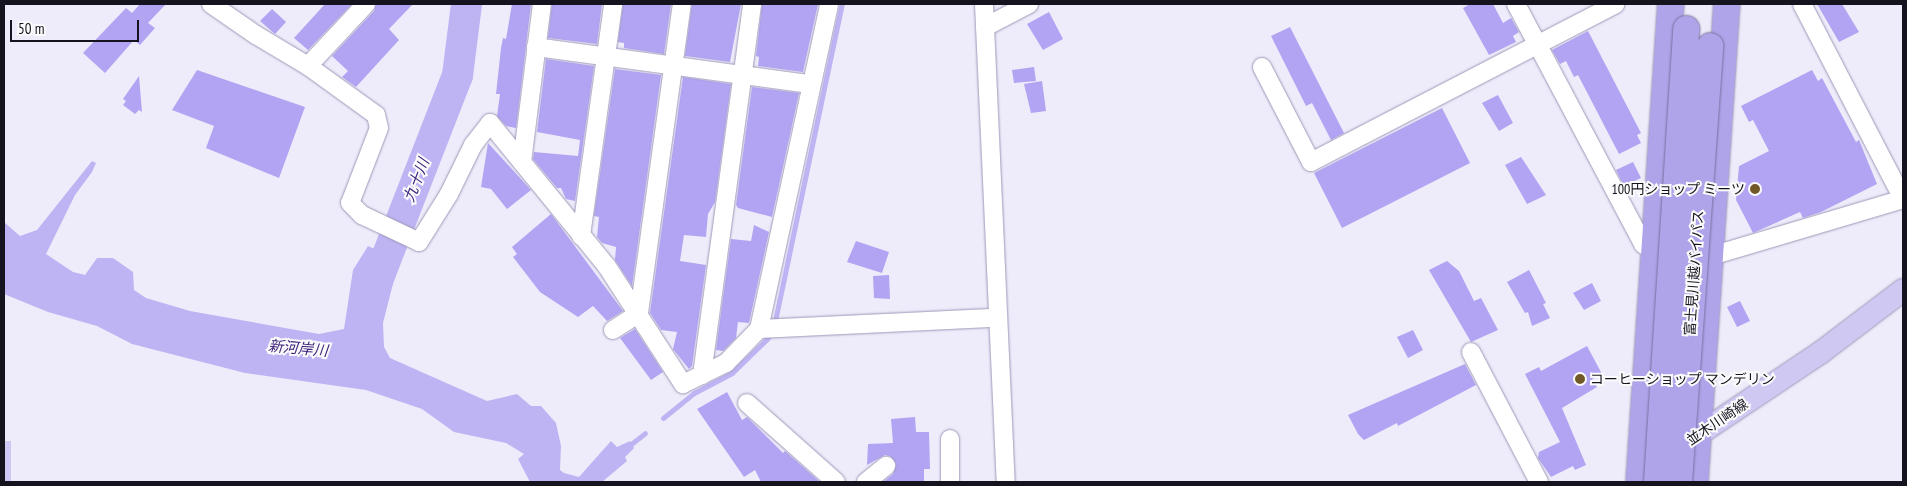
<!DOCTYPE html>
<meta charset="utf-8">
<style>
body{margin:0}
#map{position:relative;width:1907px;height:486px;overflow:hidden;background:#eeecfa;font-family:"PT Sans Narrow","Noto Sans JP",sans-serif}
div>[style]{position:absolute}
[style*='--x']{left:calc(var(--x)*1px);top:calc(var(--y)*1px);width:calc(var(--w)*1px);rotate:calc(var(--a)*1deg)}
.green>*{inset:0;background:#cfc9f6}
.water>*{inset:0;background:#beb4f3}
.stream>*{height:5px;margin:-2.5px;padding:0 2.5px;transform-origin:2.5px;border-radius:2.5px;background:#beb4f3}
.river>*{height:31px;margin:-15.5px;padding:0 15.5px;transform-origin:15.5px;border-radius:15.5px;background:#beb4f3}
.building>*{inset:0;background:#b2a4f2}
.roads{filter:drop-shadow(0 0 1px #9d98b9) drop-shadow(0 0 1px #9d98b9)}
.minor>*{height:18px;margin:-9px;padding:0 9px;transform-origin:9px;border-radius:9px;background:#fff}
.major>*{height:22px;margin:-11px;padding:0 11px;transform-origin:11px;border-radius:11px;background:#cfc8f2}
.highway>*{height:26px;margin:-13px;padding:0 13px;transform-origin:13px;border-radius:13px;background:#afa4e9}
.bridges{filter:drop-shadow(0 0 1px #7971a2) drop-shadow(0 0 1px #7971a2)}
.highway-bridge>*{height:26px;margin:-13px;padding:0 13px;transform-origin:13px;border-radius:13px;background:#afa4e9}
.dots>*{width:14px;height:14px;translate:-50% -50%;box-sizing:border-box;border:2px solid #fbfbfb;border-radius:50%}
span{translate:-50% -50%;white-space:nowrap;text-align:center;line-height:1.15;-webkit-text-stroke:4px #fbfbfb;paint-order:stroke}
.poi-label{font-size:14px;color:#15131e}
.right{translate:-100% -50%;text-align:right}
.left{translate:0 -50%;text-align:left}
.street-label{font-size:14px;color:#15131e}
.water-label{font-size:15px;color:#3f247c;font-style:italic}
.frame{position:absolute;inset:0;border:5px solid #15131e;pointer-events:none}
.scale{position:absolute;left:10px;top:20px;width:129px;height:22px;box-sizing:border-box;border:2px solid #15131e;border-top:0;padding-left:6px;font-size:15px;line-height:18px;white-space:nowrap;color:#15131e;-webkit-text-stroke:4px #fbfbfb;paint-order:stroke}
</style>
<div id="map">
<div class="green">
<i style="clip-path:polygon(4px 441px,11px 441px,11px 482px,4px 482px)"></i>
</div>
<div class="water">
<i style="clip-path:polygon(92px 161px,96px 163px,92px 172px,75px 195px,46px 254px,73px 272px,85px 275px,97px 258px,113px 258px,133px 272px,134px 290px,146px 298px,190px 311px,319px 334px,344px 329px,353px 270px,368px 246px,399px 260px,383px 323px,384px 347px,390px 358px,487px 401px,517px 394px,531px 406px,541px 406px,556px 423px,561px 446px,560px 470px,564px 473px,579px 477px,611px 441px,617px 447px,630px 441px,634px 448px,625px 457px,627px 461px,602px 482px,530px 482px,518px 459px,524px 454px,506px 443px,454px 432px,422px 409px,366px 390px,245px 373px,132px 344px,97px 326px,48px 312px,4px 294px,4px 222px,20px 236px,37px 230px)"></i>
</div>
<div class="stream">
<i style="--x:775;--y:321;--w:324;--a:-78.1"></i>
<i style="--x:663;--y:418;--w:40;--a:-39"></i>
<i style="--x:694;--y:393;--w:43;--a:-27.8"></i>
<i style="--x:732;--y:373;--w:50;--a:-44.2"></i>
<i style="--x:626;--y:448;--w:24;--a:-38"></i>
</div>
<div class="river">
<i style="--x:372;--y:293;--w:234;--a:-68.7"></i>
<i style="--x:457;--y:75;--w:72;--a:-82.8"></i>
</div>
<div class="building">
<i style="clip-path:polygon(140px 4px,166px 4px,148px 23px,155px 28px,140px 45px,134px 40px,105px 73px,83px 53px,126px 8px,132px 13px)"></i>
<i style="clip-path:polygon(325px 4px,352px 4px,308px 50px,294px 38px)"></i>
<i style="clip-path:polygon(376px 4px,413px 4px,389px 29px,399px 40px,356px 87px,342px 77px,348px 71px,332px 56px,374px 11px)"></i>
<i style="clip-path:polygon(512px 4px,531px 4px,516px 128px,506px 126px,497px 116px,500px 94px,496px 94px,501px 48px,503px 38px,506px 39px)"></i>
<i style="clip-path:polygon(552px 4px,602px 4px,597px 44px,548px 38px)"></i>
<i style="clip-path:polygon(623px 4px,671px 4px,664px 54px,624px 48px,624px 43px,618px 42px)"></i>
<i style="clip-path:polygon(692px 4px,741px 4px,730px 62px,685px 56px)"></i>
<i style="clip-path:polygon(762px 4px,818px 4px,803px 72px,758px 66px,759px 57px,756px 56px)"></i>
<i style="clip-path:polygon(1470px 4px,1493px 4px,1503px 23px,1511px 18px,1519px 32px,1513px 36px,1516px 42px,1489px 55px,1463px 8px)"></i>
<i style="clip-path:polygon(1817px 4px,1842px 4px,1859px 32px,1839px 42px)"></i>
<i style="clip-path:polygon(272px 9px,286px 22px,275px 34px,260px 21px)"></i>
<i style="clip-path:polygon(1049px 12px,1063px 39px,1043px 50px,1027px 24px)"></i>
<i style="clip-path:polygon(1290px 27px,1344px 133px,1331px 140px,1312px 103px,1306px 106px,1271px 36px)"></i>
<i style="clip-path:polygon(1588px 31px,1641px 133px,1637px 135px,1641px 143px,1619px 154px,1578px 75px,1574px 77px,1566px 61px,1560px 64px,1552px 50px)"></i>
<i style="clip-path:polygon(546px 59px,594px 66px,575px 201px,566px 199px,561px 188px,557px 188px,533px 159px,534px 152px,578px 156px,580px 140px,537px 132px)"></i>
<i style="clip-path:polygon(1034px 67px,1036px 81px,1014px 83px,1012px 70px)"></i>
<i style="clip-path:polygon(615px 69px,661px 75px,632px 286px,615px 260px,616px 247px,602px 243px,597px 237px,599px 217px,594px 216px)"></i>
<i style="clip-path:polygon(197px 70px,305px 107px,279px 178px,206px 148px,214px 126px,172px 110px)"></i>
<i style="clip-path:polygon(1812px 70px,1818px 81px,1822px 78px,1856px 142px,1859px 140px,1877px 184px,1821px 212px,1803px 218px,1800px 212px,1753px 233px,1736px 200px,1739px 166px,1769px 151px,1753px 120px,1749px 122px,1741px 106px)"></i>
<i style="clip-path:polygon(139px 76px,142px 112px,139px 110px,135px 114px,123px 105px,126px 101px,123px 99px)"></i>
<i style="clip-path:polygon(683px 77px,731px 84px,715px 202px,708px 214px,706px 237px,684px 235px,680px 261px,706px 265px,692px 366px,689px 369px,673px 349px,677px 332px,661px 330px,650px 313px)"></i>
<i style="clip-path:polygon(1042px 81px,1046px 111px,1031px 113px,1024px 84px)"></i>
<i style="clip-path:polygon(752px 87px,799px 93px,772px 217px,738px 208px,736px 205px)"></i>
<i style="clip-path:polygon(1498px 95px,1513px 123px,1499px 131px,1482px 103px)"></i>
<i style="clip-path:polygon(1442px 108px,1470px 163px,1342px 228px,1314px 173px)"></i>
<i style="clip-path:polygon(488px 143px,531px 190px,507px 209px,491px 189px,481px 187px)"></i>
<i style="clip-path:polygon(1521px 157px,1546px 195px,1527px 204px,1505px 165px)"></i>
<i style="clip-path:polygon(1633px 162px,1641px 178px,1624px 186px,1616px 170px)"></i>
<i style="clip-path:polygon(551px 214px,623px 311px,607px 321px,593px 306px,578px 317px,540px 292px,513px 257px,517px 254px,512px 247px)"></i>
<i style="clip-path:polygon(754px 225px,769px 232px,749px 323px,738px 322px,736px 338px,723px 351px,716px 350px,731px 239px,751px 241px)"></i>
<i style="clip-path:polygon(856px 241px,889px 252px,882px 273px,847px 262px)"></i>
<i style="clip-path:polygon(1447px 261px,1459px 271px,1474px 301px,1481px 298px,1498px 330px,1471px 342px,1429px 270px)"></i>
<i style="clip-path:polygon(1529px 270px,1546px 303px,1543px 304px,1550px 318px,1532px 326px,1528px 312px,1525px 313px,1507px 282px)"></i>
<i style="clip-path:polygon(889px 275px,890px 299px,874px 298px,873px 276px)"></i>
<i style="clip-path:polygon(1592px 283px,1601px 301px,1584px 310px,1573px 293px)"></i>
<i style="clip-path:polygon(1740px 301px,1750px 321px,1737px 327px,1727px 307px)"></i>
<i style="clip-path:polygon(635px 329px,663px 372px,651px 380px,620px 338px)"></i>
<i style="clip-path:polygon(1413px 330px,1423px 350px,1408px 358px,1397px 337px)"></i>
<i style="clip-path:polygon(1587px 346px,1602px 374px,1592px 379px,1597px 387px,1562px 408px,1586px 465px,1575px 470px,1573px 466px,1551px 477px,1538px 458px,1539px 452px,1560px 442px,1525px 374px,1539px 367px,1541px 371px)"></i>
<i style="clip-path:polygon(1465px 364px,1476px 385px,1398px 426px,1397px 423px,1364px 440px,1358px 434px,1348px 415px)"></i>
<i style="clip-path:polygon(727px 392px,742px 420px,747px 417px,783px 453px,785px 451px,820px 482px,761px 482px,755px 470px,744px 477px,697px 409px)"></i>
<i style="clip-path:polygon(915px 417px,916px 432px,929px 432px,930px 469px,924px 469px,924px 482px,883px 482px,893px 474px,896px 464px,890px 456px,885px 455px,867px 465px,868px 444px,893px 443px,891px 419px)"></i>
</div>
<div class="roads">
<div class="minor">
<i style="--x:211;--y:4;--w:55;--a:34.6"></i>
<i style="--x:256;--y:35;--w:61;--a:30.8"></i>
<i style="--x:308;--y:66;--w:84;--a:35.8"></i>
<i style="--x:376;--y:115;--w:13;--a:77"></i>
<i style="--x:379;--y:128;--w:80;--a:111.1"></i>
<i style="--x:350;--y:203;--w:17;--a:45"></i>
<i style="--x:362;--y:215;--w:63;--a:25.3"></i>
<i style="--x:419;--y:242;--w:57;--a:-58"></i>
<i style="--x:449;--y:194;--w:55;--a:-63.9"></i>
<i style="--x:473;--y:145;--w:28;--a:-52"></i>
<i style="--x:490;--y:123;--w:183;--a:50.8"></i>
<i style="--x:606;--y:265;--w:142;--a:57.1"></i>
<i style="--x:683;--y:384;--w:48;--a:-26"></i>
<i style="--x:726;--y:363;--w:47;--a:-45.9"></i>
<i style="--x:759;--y:329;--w:332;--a:-77.8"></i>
<i style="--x:984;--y:4;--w:479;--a:87.4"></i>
<i style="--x:1516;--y:4;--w:272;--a:62.1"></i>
<i style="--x:1643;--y:244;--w:15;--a:37"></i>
<i style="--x:1802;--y:4;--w:220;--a:62.6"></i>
<i style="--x:985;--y:27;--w:50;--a:-27.6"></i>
<i style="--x:536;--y:47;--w:277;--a:7.7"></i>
<i style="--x:308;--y:66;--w:85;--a:-46.9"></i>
<i style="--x:1262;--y:67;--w:107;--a:62.7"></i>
<i style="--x:1311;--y:162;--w:343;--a:-27.4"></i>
<i style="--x:522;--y:162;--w:159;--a:-82.8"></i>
<i style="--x:581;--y:236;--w:234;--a:-82.1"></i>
<i style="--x:1711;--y:256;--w:200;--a:-16.5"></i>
<i style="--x:759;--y:329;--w:237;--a:-2.7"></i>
<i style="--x:613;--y:330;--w:31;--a:-33"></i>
<i style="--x:639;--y:313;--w:312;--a:-82.1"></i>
<i style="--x:1471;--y:352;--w:147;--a:62.4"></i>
<i style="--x:702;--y:375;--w:374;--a:-82.3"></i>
<i style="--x:747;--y:403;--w:119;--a:41.6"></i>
<i style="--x:950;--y:439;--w:43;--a:90"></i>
<i style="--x:866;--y:482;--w:26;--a:-39"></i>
</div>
<div class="major">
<i style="--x:1687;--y:442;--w:160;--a:-33.8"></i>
<i style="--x:1820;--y:353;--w:104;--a:-37.2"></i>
</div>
<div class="highway">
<i style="--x:1639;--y:482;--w:479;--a:-86.2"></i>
<i style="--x:1695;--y:482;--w:479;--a:-86.2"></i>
</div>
</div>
<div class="bridges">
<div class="highway-bridge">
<i style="--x:1657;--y:482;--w:454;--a:-86.3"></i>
<i style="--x:1679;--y:482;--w:437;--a:-85.9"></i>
</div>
</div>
<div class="dots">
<i style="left:1755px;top:189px;background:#715829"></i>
<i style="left:1580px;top:379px;background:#715829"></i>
</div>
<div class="poi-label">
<span class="right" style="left:1745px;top:189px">100円ショップ ミーツ</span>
<span class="left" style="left:1590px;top:379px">コーヒーショップ マンデリン</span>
</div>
<div class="street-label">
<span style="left:1694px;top:273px;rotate:-86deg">富士見川越バイパス</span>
<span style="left:1717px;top:422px;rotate:-34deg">並木川崎線</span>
</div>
<div class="water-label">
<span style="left:416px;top:180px;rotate:-69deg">九十川</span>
<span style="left:298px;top:348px;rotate:5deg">新河岸川</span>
</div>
<div class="frame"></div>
<div class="scale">50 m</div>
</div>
